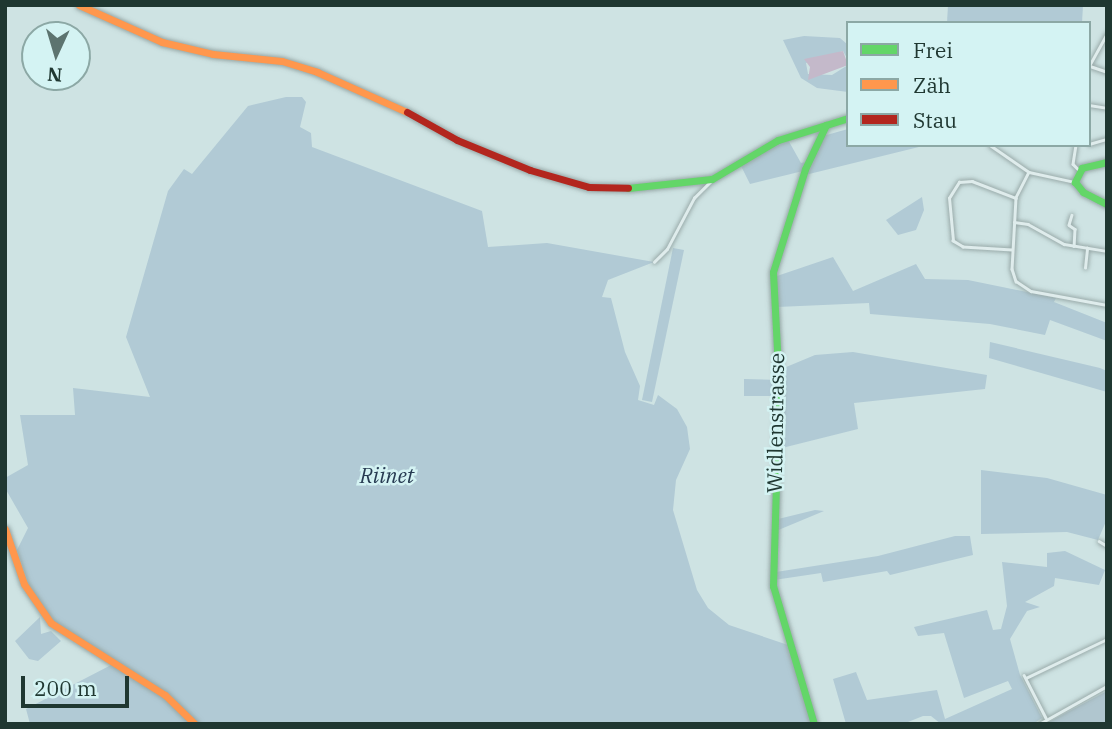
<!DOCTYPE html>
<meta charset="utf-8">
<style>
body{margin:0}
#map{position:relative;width:1112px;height:729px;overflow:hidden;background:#cee3e3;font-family:"IBM Plex Serif",serif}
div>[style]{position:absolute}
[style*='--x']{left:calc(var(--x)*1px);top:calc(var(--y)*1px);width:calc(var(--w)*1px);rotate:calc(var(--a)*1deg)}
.green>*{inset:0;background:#b1cad5}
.cemetery>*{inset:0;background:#b0c6cf}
.water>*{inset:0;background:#c4b9ca}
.roads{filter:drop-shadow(0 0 2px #97a8a7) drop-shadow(0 0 2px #97a8a7)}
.street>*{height:2.5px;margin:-1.25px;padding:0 1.25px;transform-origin:1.25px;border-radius:1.25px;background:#dfecec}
.fast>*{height:7px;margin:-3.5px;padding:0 3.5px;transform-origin:3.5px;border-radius:3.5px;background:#63d668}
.slow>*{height:7px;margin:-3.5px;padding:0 3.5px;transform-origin:3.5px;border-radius:3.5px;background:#ff974d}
.jam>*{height:7px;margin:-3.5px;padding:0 3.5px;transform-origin:3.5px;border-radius:3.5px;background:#b3261e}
span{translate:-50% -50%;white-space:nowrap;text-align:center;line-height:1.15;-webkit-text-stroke:5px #d4f3f3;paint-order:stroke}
.street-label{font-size:21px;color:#1f3731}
.park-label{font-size:21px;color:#273b52;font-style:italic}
.frame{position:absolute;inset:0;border:7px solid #1f3731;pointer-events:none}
.legend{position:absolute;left:846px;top:21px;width:245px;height:126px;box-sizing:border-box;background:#d4f3f3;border:2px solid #8ca8a5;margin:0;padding:9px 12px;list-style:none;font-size:21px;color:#1f3731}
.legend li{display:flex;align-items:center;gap:14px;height:35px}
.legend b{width:35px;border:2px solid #8ca8a5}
.north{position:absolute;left:21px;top:21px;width:70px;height:70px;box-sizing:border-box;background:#d4f3f3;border:2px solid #8ca8a5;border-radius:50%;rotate:184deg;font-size:19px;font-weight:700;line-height:28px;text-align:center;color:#1f3731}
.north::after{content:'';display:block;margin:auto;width:24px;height:32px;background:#5c736f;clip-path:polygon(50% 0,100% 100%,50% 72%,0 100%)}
.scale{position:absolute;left:21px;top:676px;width:108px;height:32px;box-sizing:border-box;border:4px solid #1f3731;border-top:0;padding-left:9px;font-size:21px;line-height:24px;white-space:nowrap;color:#1f3731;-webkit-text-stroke:5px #d4f3f3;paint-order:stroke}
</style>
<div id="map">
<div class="green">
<i style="clip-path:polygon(948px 5px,1083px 5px,1082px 23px,947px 23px)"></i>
<i style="clip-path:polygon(804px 36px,840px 38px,848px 45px,848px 60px,843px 51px,806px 63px,808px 74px,832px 75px,848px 65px,848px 92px,817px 88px,801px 78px,783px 40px)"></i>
<i style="clip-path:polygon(286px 97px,302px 97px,306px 102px,300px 127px,311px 133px,312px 147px,482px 211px,488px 247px,547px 243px,654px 262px,608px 280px,602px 297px,611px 298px,625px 352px,640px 386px,638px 400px,654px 405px,658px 395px,677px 409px,687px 427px,690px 449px,676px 480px,673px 510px,697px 590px,708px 608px,729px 625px,791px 646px,814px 724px,30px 724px,26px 709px,115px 663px,52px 623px,33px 597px,17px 550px,28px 528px,5px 488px,5px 478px,28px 465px,20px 415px,75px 415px,73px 388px,150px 397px,126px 337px,168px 191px,184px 169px,192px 174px,248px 106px)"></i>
<i style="clip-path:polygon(848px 129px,848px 145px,927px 145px,805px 175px,823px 136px)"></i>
<i style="clip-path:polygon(787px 138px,801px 163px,806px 162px,803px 171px,750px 184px,741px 166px)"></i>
<i style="clip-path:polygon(922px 197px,924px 210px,916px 230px,898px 235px,886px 220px)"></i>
<i style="clip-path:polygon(673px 248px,684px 250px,652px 402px,642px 400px)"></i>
<i style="clip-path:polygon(833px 257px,853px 291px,916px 264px,925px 279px,968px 280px,1056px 298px,1054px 302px,1107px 323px,1107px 341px,1050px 320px,1045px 335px,990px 324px,870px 314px,869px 303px,777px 307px,774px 277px)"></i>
<i style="clip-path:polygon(990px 342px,1100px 368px,1107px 371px,1107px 392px,989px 358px)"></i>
<i style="clip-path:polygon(853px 352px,987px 375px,985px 389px,854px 403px,858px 429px,778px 449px,779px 370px,815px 355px)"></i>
<i style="clip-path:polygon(744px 379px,779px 380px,779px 396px,744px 396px)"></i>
<i style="clip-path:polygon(981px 470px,1047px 478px,1107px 495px,1107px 519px,1098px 540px,1067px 532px,981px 534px)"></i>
<i style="clip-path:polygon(815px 510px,824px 511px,776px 531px,774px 520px)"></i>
<i style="clip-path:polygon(955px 536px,970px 536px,973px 555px,890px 575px,887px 571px,823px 582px,821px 573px,774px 580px,776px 572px,878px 556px)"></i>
<i style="clip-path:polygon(1065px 551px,1105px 570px,1099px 585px,1055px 578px,1054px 586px,1025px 602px,1040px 607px,1027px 611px,1010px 639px,1020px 675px,1042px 718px,1033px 724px,941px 724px,931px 716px,923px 716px,903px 724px,846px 724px,833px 679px,856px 672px,867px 700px,937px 690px,945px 719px,1012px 689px,1008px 681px,964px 698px,944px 633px,918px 636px,914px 627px,987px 610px,993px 630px,1001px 629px,1007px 606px,1002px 562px,1047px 567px,1047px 553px)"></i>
<i style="clip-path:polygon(40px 617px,41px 634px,51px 631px,61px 641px,38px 661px,29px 659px,15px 641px)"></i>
</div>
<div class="cemetery">
<i style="clip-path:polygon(1107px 691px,1107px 724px,1045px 724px)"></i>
</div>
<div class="water">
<i style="clip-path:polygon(843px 51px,848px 65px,808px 80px,810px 67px,804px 59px)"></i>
</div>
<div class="roads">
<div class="street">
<i style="--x:1089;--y:66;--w:37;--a:-61"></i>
<i style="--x:1090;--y:66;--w:18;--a:19"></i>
<i style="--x:1089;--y:105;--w:18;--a:9"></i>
<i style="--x:1089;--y:144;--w:19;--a:-16"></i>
<i style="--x:990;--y:145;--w:47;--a:34.7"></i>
<i style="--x:1029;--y:172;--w:47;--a:12.3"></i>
<i style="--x:1076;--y:145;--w:19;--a:99"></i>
<i style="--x:1073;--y:164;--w:8;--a:45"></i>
<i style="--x:1029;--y:172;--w:29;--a:117"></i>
<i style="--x:1016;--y:198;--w:71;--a:93.2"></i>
<i style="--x:1012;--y:269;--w:13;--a:72"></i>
<i style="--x:1016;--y:281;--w:18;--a:34"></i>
<i style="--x:1031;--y:291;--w:77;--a:10.4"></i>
<i style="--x:1072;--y:215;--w:10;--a:107"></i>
<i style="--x:1069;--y:225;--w:7;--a:34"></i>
<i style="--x:1075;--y:229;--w:17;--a:93"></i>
<i style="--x:1014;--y:222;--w:14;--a:8"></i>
<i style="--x:1028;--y:224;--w:41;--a:29.1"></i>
<i style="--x:1064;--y:244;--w:44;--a:9.2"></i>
<i style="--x:1012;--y:250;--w:49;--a:-176.5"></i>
<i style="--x:963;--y:247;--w:12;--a:-149"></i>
<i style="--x:953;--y:241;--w:43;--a:-95.3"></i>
<i style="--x:949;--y:198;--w:19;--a:-58"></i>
<i style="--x:959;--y:182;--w:13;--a:-4"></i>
<i style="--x:972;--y:181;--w:47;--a:21.1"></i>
<i style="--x:654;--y:262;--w:18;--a:-45"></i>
<i style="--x:667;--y:249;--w:58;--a:-62.1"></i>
<i style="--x:694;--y:198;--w:25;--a:-45"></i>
<i style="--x:1085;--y:268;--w:20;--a:-84"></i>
<i style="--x:1099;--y:541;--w:9;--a:32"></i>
<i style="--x:1024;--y:675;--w:48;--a:62.9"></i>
<i style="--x:1026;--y:678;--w:90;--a:-25.7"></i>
<i style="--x:1039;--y:724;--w:78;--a:-29.2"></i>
</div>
<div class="fast">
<i style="--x:1107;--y:162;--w:26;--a:167"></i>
<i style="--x:1082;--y:168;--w:16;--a:117"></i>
<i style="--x:1075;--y:182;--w:13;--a:51"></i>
<i style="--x:1083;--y:192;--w:27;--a:27"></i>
<i style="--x:628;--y:188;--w:84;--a:-6.1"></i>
<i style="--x:712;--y:179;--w:77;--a:-30.6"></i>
<i style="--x:778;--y:140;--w:73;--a:-17.4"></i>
<i style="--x:814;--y:724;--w:144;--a:-106.5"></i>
<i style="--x:773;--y:586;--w:199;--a:-88.3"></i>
<i style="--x:779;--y:387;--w:115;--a:-93"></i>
<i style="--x:773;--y:272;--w:108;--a:-72.7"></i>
<i style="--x:805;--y:169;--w:49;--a:-64.5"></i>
</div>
<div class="slow">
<i style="--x:79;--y:5;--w:91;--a:24"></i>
<i style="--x:162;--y:42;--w:52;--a:13.2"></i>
<i style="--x:213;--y:54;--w:69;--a:5.8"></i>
<i style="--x:282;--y:61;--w:37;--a:17"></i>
<i style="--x:317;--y:72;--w:98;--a:24"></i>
<i style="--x:5;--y:529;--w:58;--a:70.9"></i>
<i style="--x:24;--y:584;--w:47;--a:55.3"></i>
<i style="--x:51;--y:623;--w:135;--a:32.3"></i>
<i style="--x:165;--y:695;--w:42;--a:44"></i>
</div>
<div class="jam">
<i style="--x:407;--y:112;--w:57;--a:29.2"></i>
<i style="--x:457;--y:140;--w:79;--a:22.3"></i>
<i style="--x:530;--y:170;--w:61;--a:16.1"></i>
<i style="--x:589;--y:187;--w:39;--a:1"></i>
</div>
</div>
<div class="street-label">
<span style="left:775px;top:423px;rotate:-89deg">Widlenstrasse</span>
</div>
<div class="park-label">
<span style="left:387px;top:475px">Riinet</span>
</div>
<div class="frame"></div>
<ul class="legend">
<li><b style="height:9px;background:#63d668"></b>Frei</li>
<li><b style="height:9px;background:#ff974d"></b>Zäh</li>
<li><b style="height:9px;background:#b3261e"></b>Stau</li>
</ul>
<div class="north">N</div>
<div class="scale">200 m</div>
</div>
